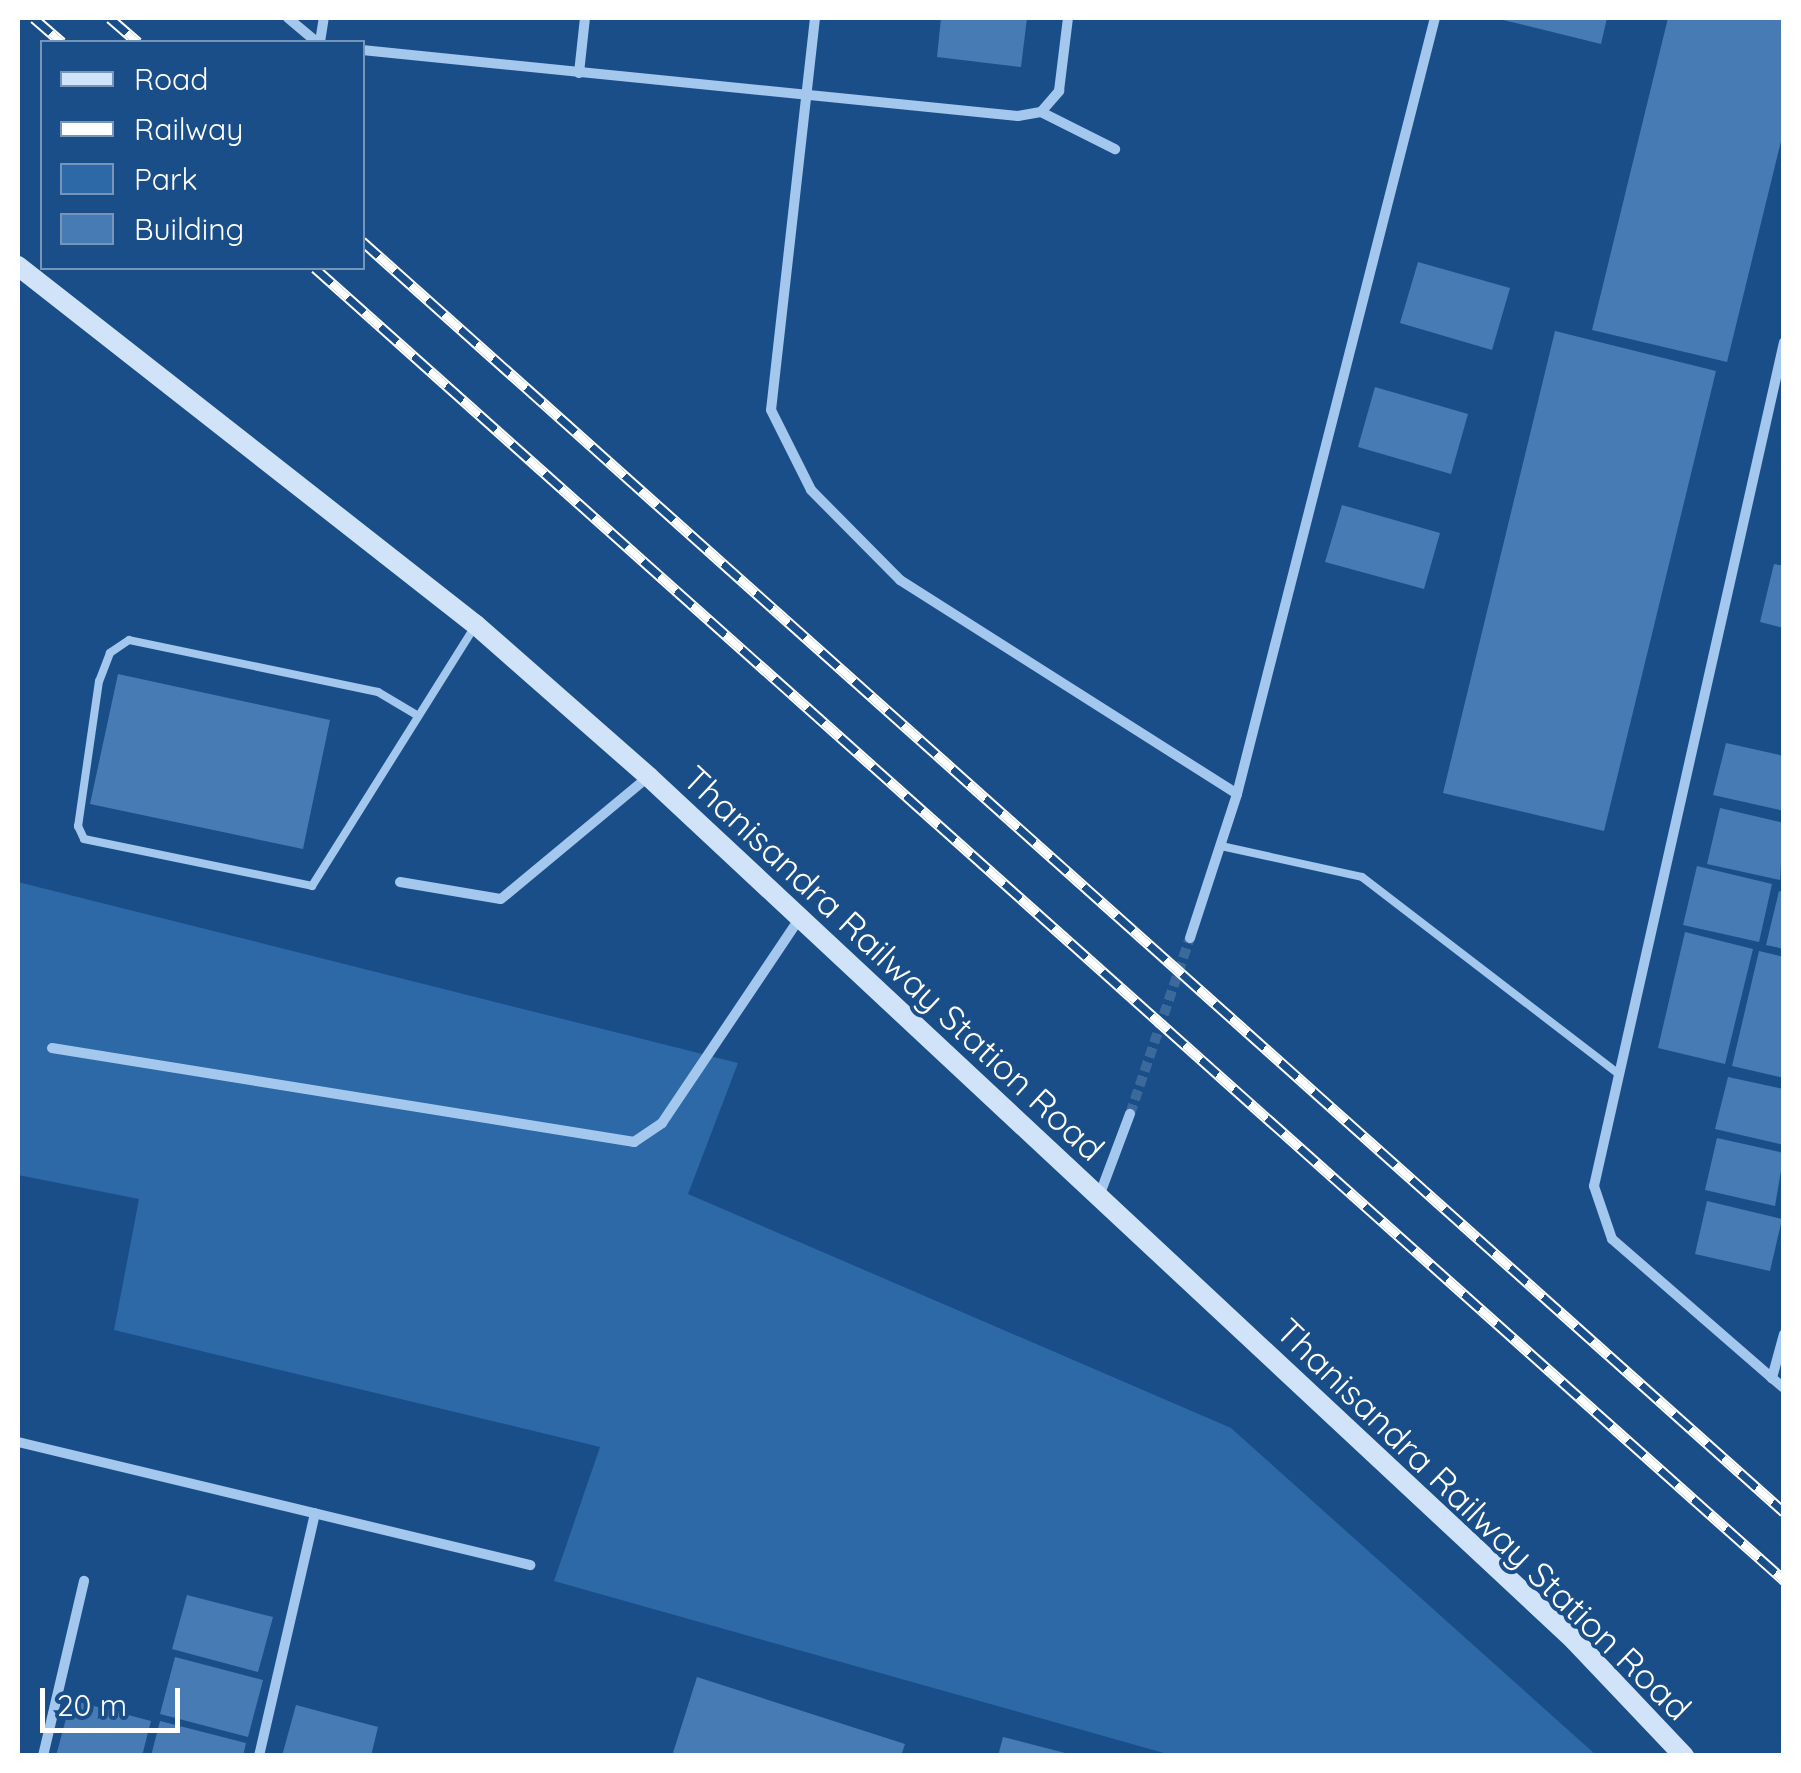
<!DOCTYPE html>
<style>
body{margin:0}
#map{position:relative;width:1801px;height:1773px;overflow:hidden;background:#1a4e89;font-family:Quicksand,sans-serif}
div>[style]{position:absolute}
[style*='--x']{left:calc(var(--x)*1px);top:calc(var(--y)*1px);width:calc(var(--w)*1px);rotate:calc(var(--a)*1deg)}
.green>*{inset:0;background:#2d68a7}
.building>*{inset:0;background:#477bb3}
.street-tunnel>*{height:10px;margin-top:-5px;transform-origin:0;background:repeating-linear-gradient(90deg,#3c699b 0 10px,transparent 0 15px)}
.lane>*{height:8px;margin:-4px;padding:0 4px;transform-origin:4px;border-radius:4px;background:#a3c7ed}
.street>*{height:10px;margin:-5px;padding:0 5px;transform-origin:5px;border-radius:5px;background:#a3c7ed}
.secondary>*{height:20px;margin:-10px;padding:0 10px;transform-origin:10px;border-radius:10px;background:#d0e3f9}
.rail>*{height:11px;margin-top:-5.5px;transform-origin:0;background:repeating-linear-gradient(90deg,#1a4e89 0 22px,#fff 0 44px);box-sizing:border-box;border-block:2px solid #fff}
span{translate:-50% -50%;white-space:nowrap;text-align:center;line-height:1.15;-webkit-text-stroke:8px #1a4e89;paint-order:stroke}
.street-label{font-size:35px;color:#fff}
.frame{position:absolute;inset:0;border:20px solid #fff;pointer-events:none}
.legend{position:absolute;left:40px;top:40px;width:325px;height:230px;box-sizing:border-box;background:#1a4e89;border:2px solid #7695b8;margin:0;padding:12px 18px;list-style:none;font-size:30px;color:#fff}
.legend li{display:flex;align-items:center;gap:20px;height:50px}
.legend b{width:50px;border:2px solid #7695b8}
.scale{position:absolute;left:40px;top:1688px;width:140px;height:45px;box-sizing:border-box;border:5px solid #fff;border-top:0;padding-left:12px;font-size:30px;line-height:35px;white-space:nowrap;color:#fff;-webkit-text-stroke:8px #1a4e89;paint-order:stroke}
</style>
<div id="map">
<div class="green">
<i style="clip-path:polygon(18px 882px,738px 1063px,688px 1194px,1231px 1428px,1596px 1755px,1171px 1755px,554px 1581px,600px 1447px,114px 1330px,139px 1199px,18px 1175px)"></i>
</div>
<div class="building">
<i style="clip-path:polygon(941px 18px,1027px 18px,1021px 67px,937px 57px)"></i>
<i style="clip-path:polygon(1495px 18px,1607px 18px,1601px 44px)"></i>
<i style="clip-path:polygon(1668px 18px,1784px 18px,1784px 129px,1727px 362px,1592px 330px)"></i>
<i style="clip-path:polygon(1418px 262px,1510px 288px,1492px 350px,1400px 323px)"></i>
<i style="clip-path:polygon(1555px 331px,1716px 371px,1604px 831px,1443px 793px)"></i>
<i style="clip-path:polygon(1375px 387px,1468px 414px,1451px 474px,1358px 447px)"></i>
<i style="clip-path:polygon(1342px 505px,1440px 533px,1424px 589px,1325px 562px)"></i>
<i style="clip-path:polygon(1774px 564px,1784px 566px,1784px 628px,1760px 622px)"></i>
<i style="clip-path:polygon(118px 674px,330px 720px,303px 849px,90px 804px)"></i>
<i style="clip-path:polygon(1726px 743px,1784px 756px,1784px 811px,1713px 795px)"></i>
<i style="clip-path:polygon(1720px 808px,1784px 823px,1780px 880px,1707px 864px)"></i>
<i style="clip-path:polygon(1697px 866px,1772px 884px,1759px 942px,1683px 925px)"></i>
<i style="clip-path:polygon(1779px 891px,1784px 892px,1784px 949px,1766px 945px)"></i>
<i style="clip-path:polygon(1685px 932px,1753px 949px,1725px 1064px,1658px 1048px)"></i>
<i style="clip-path:polygon(1759px 951px,1784px 957px,1784px 1078px,1732px 1066px)"></i>
<i style="clip-path:polygon(1728px 1077px,1784px 1089px,1784px 1145px,1715px 1129px)"></i>
<i style="clip-path:polygon(1717px 1138px,1784px 1153px,1775px 1206px,1705px 1190px)"></i>
<i style="clip-path:polygon(1707px 1201px,1782px 1219px,1770px 1271px,1695px 1254px)"></i>
<i style="clip-path:polygon(187px 1595px,273px 1617px,258px 1672px,172px 1649px)"></i>
<i style="clip-path:polygon(175px 1657px,263px 1680px,248px 1737px,160px 1714px)"></i>
<i style="clip-path:polygon(697px 1677px,905px 1744px,901px 1756px,672px 1756px)"></i>
<i style="clip-path:polygon(71px 1700px,151px 1721px,142px 1756px,56px 1756px)"></i>
<i style="clip-path:polygon(296px 1705px,378px 1727px,371px 1756px,282px 1756px)"></i>
<i style="clip-path:polygon(160px 1721px,246px 1743px,243px 1756px,151px 1756px)"></i>
<i style="clip-path:polygon(1003px 1737px,1069px 1754px,1069px 1756px,998px 1756px)"></i>
</div>
<div class="street-tunnel">
<i style="--x:1130;--y:1114;--w:186;--a:-71.2"></i>
</div>
<div class="lane">
<i style="--x:415;--y:714;--w:43;--a:-149.3"></i>
<i style="--x:378;--y:692;--w:254;--a:-168.2"></i>
<i style="--x:129;--y:640;--w:23;--a:146"></i>
<i style="--x:110;--y:653;--w:30;--a:111"></i>
<i style="--x:99;--y:681;--w:147;--a:98.2"></i>
<i style="--x:78;--y:826;--w:14;--a:65"></i>
<i style="--x:84;--y:839;--w:233;--a:11.6"></i>
<i style="--x:312;--y:886;--w:305;--a:-57.9"></i>
<i style="--x:1221;--y:846;--w:144;--a:12.4"></i>
<i style="--x:1362;--y:877;--w:324;--a:37.5"></i>
</div>
<div class="street">
<i style="--x:288;--y:18;--w:38;--a:40"></i>
<i style="--x:815;--y:18;--w:394;--a:96.4"></i>
<i style="--x:771;--y:410;--w:89;--a:63.4"></i>
<i style="--x:811;--y:490;--w:127;--a:45.3"></i>
<i style="--x:900;--y:580;--w:399;--a:32.4"></i>
<i style="--x:320;--y:42;--w:24;--a:-81"></i>
<i style="--x:362;--y:50;--w:659;--a:5.75"></i>
<i style="--x:1018;--y:116;--w:23;--a:-10"></i>
<i style="--x:1041;--y:112;--w:28;--a:-49"></i>
<i style="--x:1059;--y:91;--w:74;--a:-83"></i>
<i style="--x:579;--y:73;--w:55;--a:-83.8"></i>
<i style="--x:1041;--y:112;--w:83;--a:26.6"></i>
<i style="--x:400;--y:882;--w:102;--a:9.6"></i>
<i style="--x:501;--y:899;--w:191;--a:-39.7"></i>
<i style="--x:1190;--y:938;--w:151;--a:-71.9"></i>
<i style="--x:1237;--y:794;--w:801;--a:-75.69"></i>
<i style="--x:52;--y:1048;--w:590;--a:9.17"></i>
<i style="--x:634;--y:1142;--w:34;--a:-34"></i>
<i style="--x:662;--y:1123;--w:249;--a:-56.1"></i>
<i style="--x:1098;--y:1199;--w:91;--a:-69.4"></i>
<i style="--x:1784;--y:1334;--w:46;--a:105.3"></i>
<i style="--x:1772;--y:1378;--w:16;--a:40"></i>
<i style="--x:1772;--y:1378;--w:212;--a:-139"></i>
<i style="--x:1612;--y:1239;--w:56;--a:-108.8"></i>
<i style="--x:1594;--y:1186;--w:865;--a:-77.31"></i>
<i style="--x:18;--y:1442;--w:527;--a:13.51"></i>
<i style="--x:43;--y:1756;--w:180;--a:-76.8"></i>
<i style="--x:259;--y:1756;--w:249;--a:-77"></i>
</div>
<div class="secondary">
<i style="--x:18;--y:266;--w:582;--a:38.09"></i>
<i style="--x:476;--y:625;--w:230;--a:41.3"></i>
<i style="--x:649;--y:777;--w:1265;--a:43.01"></i>
<i style="--x:1574;--y:1640;--w:160;--a:46.5"></i>
</div>
<div class="rail">
<i style="--x:34;--y:18;--w:37;--a:41"></i>
<i style="--x:110;--y:18;--w:37;--a:41"></i>
<i style="--x:362;--y:241;--w:1907;--a:41.79"></i>
<i style="--x:315;--y:268;--w:1970;--a:41.77"></i>
</div>
<div class="street-label">
<span style="left:894px;top:963px;rotate:43deg">Thanisandra Railway Station Road</span>
<span style="left:1484px;top:1519px;rotate:44deg">Thanisandra Railway Station Road</span>
</div>
<div class="frame"></div>
<ul class="legend">
<li><b style="height:12px;background:#d0e3f9"></b>Road</li>
<li><b style="height:12px;background:#fff"></b>Railway</li>
<li><b style="height:28px;background:#2d68a7"></b>Park</li>
<li><b style="height:28px;background:#477bb3"></b>Building</li>
</ul>
<div class="scale">20 m</div>
</div>
